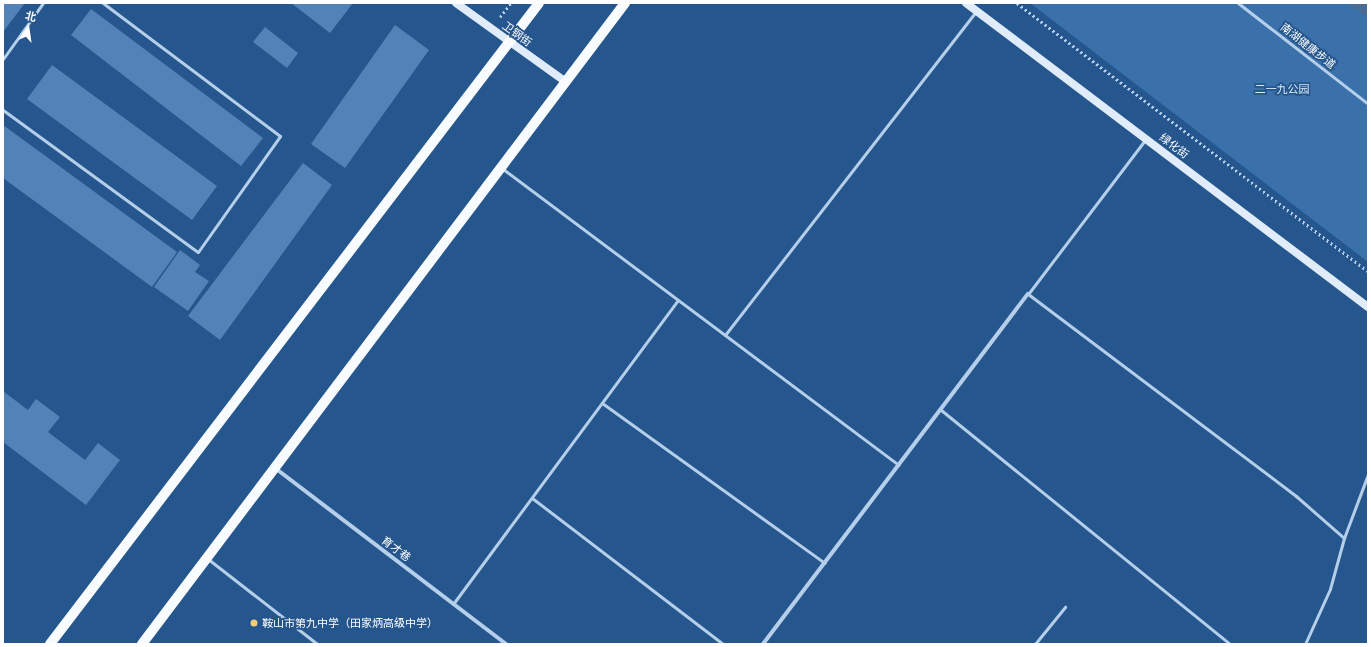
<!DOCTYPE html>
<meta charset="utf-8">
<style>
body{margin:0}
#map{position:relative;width:1371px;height:647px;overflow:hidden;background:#25568d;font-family:"Noto Sans","Noto Sans SC",sans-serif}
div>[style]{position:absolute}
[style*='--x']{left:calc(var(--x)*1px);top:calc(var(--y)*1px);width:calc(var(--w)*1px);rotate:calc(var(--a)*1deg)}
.green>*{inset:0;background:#3a71aa}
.water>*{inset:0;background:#496c92}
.building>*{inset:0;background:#5282b6}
.path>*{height:2.5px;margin-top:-1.25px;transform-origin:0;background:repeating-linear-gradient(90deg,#b5cfeb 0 2px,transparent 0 5px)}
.lane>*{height:3px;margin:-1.5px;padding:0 1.5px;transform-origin:1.5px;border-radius:1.5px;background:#b5cfeb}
.street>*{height:4px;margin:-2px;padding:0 2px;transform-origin:2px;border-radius:2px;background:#b5cfeb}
.secondary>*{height:8px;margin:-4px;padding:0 4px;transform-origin:4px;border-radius:4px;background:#e0ecf9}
.primary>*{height:10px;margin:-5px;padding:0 5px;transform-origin:5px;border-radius:5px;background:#f9fcff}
.dots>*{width:11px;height:11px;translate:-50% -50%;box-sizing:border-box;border:2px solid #25568d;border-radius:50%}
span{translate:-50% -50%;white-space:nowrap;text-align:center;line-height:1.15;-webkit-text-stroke:3.5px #25568d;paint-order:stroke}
.street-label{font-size:11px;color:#fff}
.park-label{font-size:11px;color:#dae9f8}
.poi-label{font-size:11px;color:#fff}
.left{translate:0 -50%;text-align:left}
.frame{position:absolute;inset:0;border:4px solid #fff;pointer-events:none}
.north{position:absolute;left:8px;top:8px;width:40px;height:40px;-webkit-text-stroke:3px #25568d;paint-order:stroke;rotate:13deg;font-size:11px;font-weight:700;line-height:16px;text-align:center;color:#fff}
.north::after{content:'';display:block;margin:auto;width:14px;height:18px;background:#fff;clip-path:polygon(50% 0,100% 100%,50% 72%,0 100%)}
</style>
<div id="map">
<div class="green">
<i style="clip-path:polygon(1030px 3px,1368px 3px,1368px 262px)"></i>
</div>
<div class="water">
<i style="clip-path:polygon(1348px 3px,1368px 3px,1368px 18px,1350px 5px)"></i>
</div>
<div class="building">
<i style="clip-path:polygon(3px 3px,25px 3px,3px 32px)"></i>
<i style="clip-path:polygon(291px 3px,353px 3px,330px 33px)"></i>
<i style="clip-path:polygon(91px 9px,263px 138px,241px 166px,71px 35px)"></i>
<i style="clip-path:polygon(395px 25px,429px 50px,345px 168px,311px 144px)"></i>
<i style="clip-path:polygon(265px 27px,298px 53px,287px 68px,253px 42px)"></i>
<i style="clip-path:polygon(52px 65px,217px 186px,192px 220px,27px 99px)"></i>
<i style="clip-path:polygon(3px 125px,177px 252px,152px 287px,3px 178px)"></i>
<i style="clip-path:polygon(303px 163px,332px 185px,220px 340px,188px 316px)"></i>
<i style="clip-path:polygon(180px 250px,200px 265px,195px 272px,209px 281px,188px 311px,154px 287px)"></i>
<i style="clip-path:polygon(3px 391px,28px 410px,36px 399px,60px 417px,48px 432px,85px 460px,98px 443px,120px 460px,86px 505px,3px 442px)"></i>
</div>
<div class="path">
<i style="--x:1017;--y:3;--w:442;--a:37.4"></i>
<i style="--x:500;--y:17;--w:18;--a:-52"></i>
</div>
<div class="lane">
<i style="--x:1238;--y:3;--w:165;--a:37.8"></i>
<i style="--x:3;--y:59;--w:69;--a:-54.5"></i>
<i style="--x:3;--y:110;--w:241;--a:36.1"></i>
<i style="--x:198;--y:252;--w:142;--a:-54.7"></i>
<i style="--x:280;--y:136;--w:221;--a:-143.1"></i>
<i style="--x:1145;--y:140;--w:193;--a:127.2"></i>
<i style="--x:1028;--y:294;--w:336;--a:37"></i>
<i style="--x:1296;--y:496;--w:64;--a:41.2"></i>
<i style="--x:1344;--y:538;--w:53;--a:105.4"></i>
<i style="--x:1330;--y:589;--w:60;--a:114.4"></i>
<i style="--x:503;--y:169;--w:494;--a:36.8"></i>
<i style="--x:725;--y:335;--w:410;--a:-52.2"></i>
<i style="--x:602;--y:403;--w:274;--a:35.7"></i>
<i style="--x:941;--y:410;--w:372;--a:39"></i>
<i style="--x:532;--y:498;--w:240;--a:37.4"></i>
<i style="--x:1344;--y:538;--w:68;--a:-69.4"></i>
<i style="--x:208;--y:559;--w:138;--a:37.9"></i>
<i style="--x:453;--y:604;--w:378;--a:-53.5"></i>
<i style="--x:1035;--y:644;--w:48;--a:-51"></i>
</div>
<div class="street">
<i style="--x:275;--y:468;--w:290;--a:37.3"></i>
<i style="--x:763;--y:644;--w:439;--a:-52.9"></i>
</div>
<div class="secondary">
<i style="--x:456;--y:3;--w:135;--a:35.7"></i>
<i style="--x:966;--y:3;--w:504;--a:37.1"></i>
</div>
<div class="primary">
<i style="--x:50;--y:644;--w:806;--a:-52.66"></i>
<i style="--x:142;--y:644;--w:803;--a:-53"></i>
</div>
<div class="dots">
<i style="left:254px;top:623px;background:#f4cd79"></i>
</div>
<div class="street-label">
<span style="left:517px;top:34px;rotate:36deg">卫钢街</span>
<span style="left:1308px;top:46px;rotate:38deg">南湖健康步道</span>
<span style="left:1174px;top:146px;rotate:37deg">绿化街</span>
<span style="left:396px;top:549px;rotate:37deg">育才巷</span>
</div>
<div class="park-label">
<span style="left:1282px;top:89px">二一九公园</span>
</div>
<div class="poi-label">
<span class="left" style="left:262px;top:623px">鞍山市第九中学（田家炳高级中学）</span>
</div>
<div class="frame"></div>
<div class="north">北</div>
</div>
